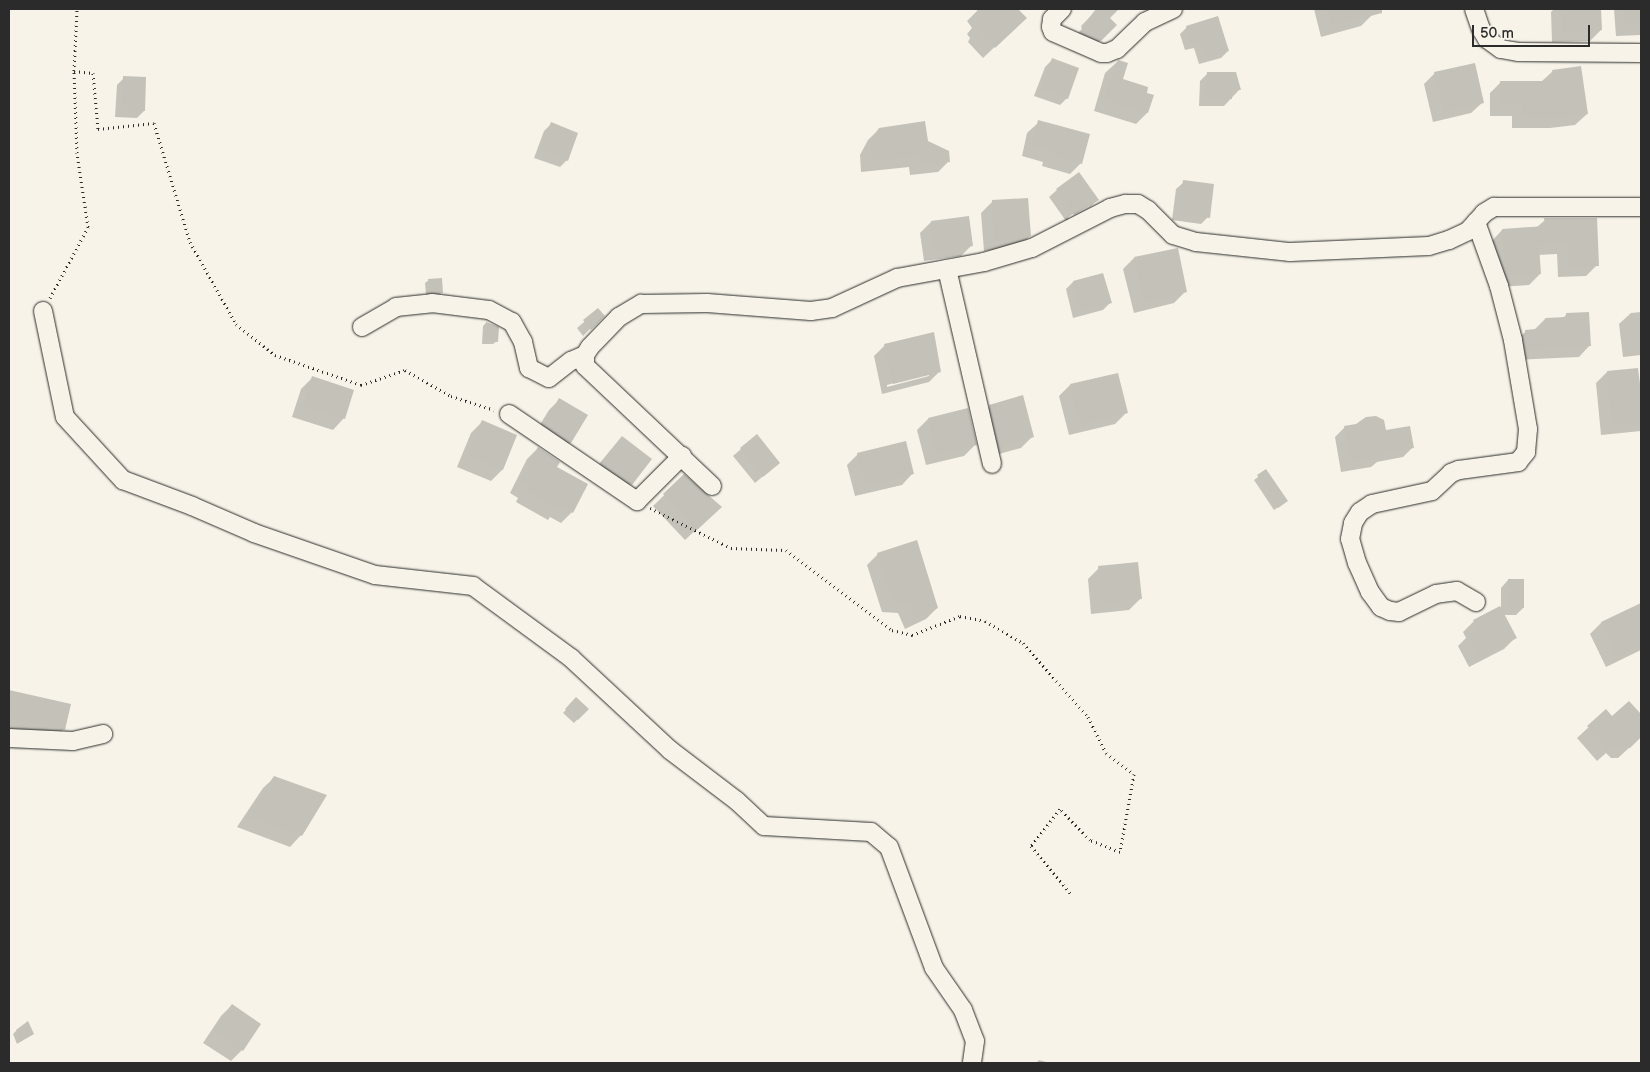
<!DOCTYPE html>
<style>
body{margin:0}
#map{position:relative;width:1650px;height:1072px;overflow:hidden;background:#f7f3e8;font-family:"Balsamiq Sans",sans-serif}
div>[style]{position:absolute}
[style*='--x']{left:calc(var(--x)*1px);top:calc(var(--y)*1px);width:calc(var(--w)*1px);rotate:calc(var(--a)*1deg)}
.shadow>*{inset:0;background:#0003}
.building>*{inset:0;background:#c4c1b9}
.path>*{height:3px;margin-top:-1.5px;transform-origin:0;background:repeating-linear-gradient(90deg,#2b2b2b 0 1px,transparent 0 5px)}
.roads{filter:drop-shadow(0 0 1px #2b2b2b) drop-shadow(0 0 1px #2b2b2b)}
.minor>*{height:18px;margin:-9px;padding:0 9px;transform-origin:9px;border-radius:9px;background:#f7f3e8}
span{translate:-50% -50%;white-space:nowrap;text-align:center;line-height:1.15;-webkit-text-stroke:5px #f7f3e8;paint-order:stroke}
.frame{position:absolute;inset:0;border:10px solid #2b2b2b;pointer-events:none}
.scale{position:absolute;left:1472px;top:25px;width:118px;height:22px;box-sizing:border-box;border:2px solid #2b2b2b;border-top:0;padding-left:6px;font-size:15px;line-height:18px;white-space:nowrap;color:#2b2b2b;-webkit-text-stroke:4px #f7f3e8;paint-order:stroke}
</style>
<div id="map">
<div class="shadow">
<i style="clip-path:polygon(979px 9px,1017px 9px,1025px 18px,983px 58px,968px 42px,970px 38px,967px 34px,972px 28px,967px 21px)"></i>
<i style="clip-path:polygon(1098px 9px,1111px 9px,1114px 12px,1108px 18px,1115px 25px,1093px 48px,1075px 36px,1083px 28px,1081px 26px)"></i>
<i style="clip-path:polygon(1314px 9px,1370px 9px,1372px 15px,1361px 26px,1321px 37px)"></i>
<i style="clip-path:polygon(1554px 9px,1600px 9px,1601px 30px,1590px 41px,1552px 42px,1551px 12px)"></i>
<i style="clip-path:polygon(1614px 9px,1641px 9px,1641px 35px,1616px 36px)"></i>
<i style="clip-path:polygon(1187px 27px,1228px 51px,1221px 58px,1199px 64px,1194px 48px,1185px 50px,1180px 34px)"></i>
<i style="clip-path:polygon(1052px 60px,1067px 98px,1060px 105px,1034px 96px,1045px 67px)"></i>
<i style="clip-path:polygon(1117px 62px,1126px 64px,1121px 80px,1152px 96px,1147px 113px,1136px 124px,1094px 111px,1105px 73px)"></i>
<i style="clip-path:polygon(1553px 71px,1587px 114px,1575px 125px,1550px 128px,1512px 128px,1512px 116px,1490px 116px,1490px 93px,1501px 82px,1541px 82px)"></i>
<i style="clip-path:polygon(1208px 73px,1240px 89px,1224px 106px,1199px 106px,1200px 81px)"></i>
<i style="clip-path:polygon(1435px 73px,1483px 102px,1471px 113px,1433px 122px,1424px 84px)"></i>
<i style="clip-path:polygon(124px 78px,144px 111px,137px 118px,115px 117px,117px 85px)"></i>
<i style="clip-path:polygon(1039px 122px,1081px 163px,1070px 174px,1042px 166px,1043px 162px,1022px 156px,1027px 133px)"></i>
<i style="clip-path:polygon(551px 124px,567px 160px,560px 167px,534px 158px,544px 131px)"></i>
<i style="clip-path:polygon(879px 129px,927px 141px,949px 161px,938px 172px,910px 175px,909px 167px,861px 172px,860px 155px,868px 140px)"></i>
<i style="clip-path:polygon(1184px 182px,1208px 217px,1201px 224px,1172px 220px,1176px 189px)"></i>
<i style="clip-path:polygon(evenodd,1057px 190px,1097px 200px,1090px 207px,1066px 221px,1049px 197px,1057px 190px,1090px 203px,1090px 206px,1069px 219px,1068px 217px,1090px 203px)"></i>
<i style="clip-path:polygon(992px 202px,1030px 236px,1019px 247px,984px 251px,981px 213px)"></i>
<i style="clip-path:polygon(1545px 220px,1597px 265px,1586px 276px,1558px 277px,1557px 254px,1538px 255px,1540px 274px,1529px 285px,1496px 287px,1491px 242px,1502px 230px,1537px 227px)"></i>
<i style="clip-path:polygon(931px 222px,972px 245px,961px 256px,924px 261px,920px 233px)"></i>
<i style="clip-path:polygon(1134px 258px,1185px 292px,1174px 303px,1134px 313px,1123px 269px)"></i>
<i style="clip-path:polygon(1102px 274px,1110px 303px,1103px 310px,1073px 318px,1066px 289px,1073px 282px)"></i>
<i style="clip-path:polygon(429px 280px,442px 292px,439px 296px,426px 295px,425px 283px)"></i>
<i style="clip-path:polygon(598px 310px,603px 316px,583px 336px,577px 328px)"></i>
<i style="clip-path:polygon(1641px 312px,1641px 355px,1623px 357px,1619px 324px,1631px 313px)"></i>
<i style="clip-path:polygon(1567px 314px,1590px 345px,1579px 357px,1516px 360px,1515px 342px,1526px 331px,1534px 330px,1545px 319px,1563px 318px)"></i>
<i style="clip-path:polygon(486px 323px,497px 341px,493px 344px,482px 344px,483px 326px)"></i>
<i style="clip-path:polygon(evenodd,885px 345px,940px 371px,929px 382px,882px 394px,874px 356px,885px 345px,929px 373px,929px 376px,887px 387px,887px 385px,929px 373px)"></i>
<i style="clip-path:polygon(1607px 372px,1641px 393px,1641px 431px,1601px 435px,1596px 383px)"></i>
<i style="clip-path:polygon(312px 378px,344px 418px,333px 430px,292px 417px,301px 389px)"></i>
<i style="clip-path:polygon(1070px 385px,1126px 413px,1115px 424px,1069px 435px,1059px 396px)"></i>
<i style="clip-path:polygon(560px 399px,587px 415px,570px 443px,559px 454px,533px 436px,549px 410px)"></i>
<i style="clip-path:polygon(990px 406px,1032px 437px,1021px 448px,988px 457px,979px 417px)"></i>
<i style="clip-path:polygon(928px 419px,975px 445px,964px 456px,926px 465px,917px 430px)"></i>
<i style="clip-path:polygon(482px 422px,516px 436px,502px 470px,491px 481px,457px 467px,471px 433px)"></i>
<i style="clip-path:polygon(1345px 427px,1385px 432px,1413px 447px,1403px 457px,1377px 462px,1371px 467px,1341px 472px,1335px 437px)"></i>
<i style="clip-path:polygon(622px 437px,631px 484px,620px 495px,590px 475px)"></i>
<i style="clip-path:polygon(538px 448px,555px 468px,572px 512px,561px 523px,550px 517px,548px 520px,516px 502px,518px 498px,510px 493px,527px 459px)"></i>
<i style="clip-path:polygon(741px 449px,779px 463px,755px 483px,733px 456px)"></i>
<i style="clip-path:polygon(858px 454px,913px 473px,902px 485px,855px 496px,847px 465px)"></i>
<i style="clip-path:polygon(1266px 471px,1283px 504px,1274px 510px,1254px 480px)"></i>
<i style="clip-path:polygon(684px 476px,720px 507px,685px 540px,653px 506px)"></i>
<i style="clip-path:polygon(878px 554px,937px 608px,926px 619px,905px 629px,898px 613px,882px 612px,867px 565px)"></i>
<i style="clip-path:polygon(1099px 568px,1140px 599px,1129px 610px,1091px 614px,1088px 579px)"></i>
<i style="clip-path:polygon(1508px 580px,1523px 608px,1516px 615px,1503px 615px,1515px 638px,1504px 649px,1469px 667px,1458px 646px,1466px 638px,1463px 632px,1474px 621px,1501px 607px,1501px 588px)"></i>
<i style="clip-path:polygon(1641px 604px,1641px 650px,1606px 667px,1590px 634px,1601px 623px)"></i>
<i style="clip-path:polygon(9px 691px,69px 705px,64px 729px,52px 740px,9px 730px)"></i>
<i style="clip-path:polygon(576px 699px,587px 709px,574px 723px,563px 713px)"></i>
<i style="clip-path:polygon(1629px 703px,1641px 716px,1641px 737px,1618px 758px,1611px 758px,1606px 753px,1597px 761px,1577px 738px,1606px 711px,1612px 718px)"></i>
<i style="clip-path:polygon(275px 777px,301px 835px,290px 847px,237px 827px,263px 788px)"></i>
<i style="clip-path:polygon(232px 1005px,242px 1050px,231px 1061px,203px 1043px,221px 1016px)"></i>
<i style="clip-path:polygon(16px 1031px,32px 1034px,17px 1044px,13px 1034px)"></i>
<i style="clip-path:polygon(1039px 1060px,1050px 1063px,1036px 1063px)"></i>
</div>
<div class="building">
<i style="clip-path:polygon(976px 9px,1018px 9px,1027px 18px,995px 48px,979px 30px,980px 27px,978px 22px,983px 16px)"></i>
<i style="clip-path:polygon(1096px 9px,1119px 9px,1110px 18px,1117px 25px,1101px 41px,1094px 36px,1089px 36px,1081px 28px)"></i>
<i style="clip-path:polygon(1327px 9px,1382px 9px,1382px 13px,1332px 26px)"></i>
<i style="clip-path:polygon(1562px 9px,1601px 9px,1602px 30px,1563px 32px)"></i>
<i style="clip-path:polygon(1625px 9px,1641px 9px,1641px 25px,1626px 25px)"></i>
<i style="clip-path:polygon(1218px 16px,1229px 51px,1207px 58px,1201px 41px,1192px 44px,1186px 26px)"></i>
<i style="clip-path:polygon(1052px 58px,1079px 68px,1068px 99px,1041px 89px)"></i>
<i style="clip-path:polygon(1118px 60px,1128px 63px,1123px 79px,1148px 87px,1147px 93px,1154px 95px,1148px 113px,1104px 100px)"></i>
<i style="clip-path:polygon(1475px 63px,1484px 103px,1444px 112px,1434px 72px)"></i>
<i style="clip-path:polygon(1581px 66px,1588px 114px,1562px 118px,1522px 117px,1522px 105px,1500px 105px,1500px 81px,1554px 81px,1552px 70px)"></i>
<i style="clip-path:polygon(1207px 72px,1236px 72px,1241px 90px,1232px 90px,1232px 99px,1205px 99px)"></i>
<i style="clip-path:polygon(123px 76px,146px 77px,145px 111px,122px 110px)"></i>
<i style="clip-path:polygon(1038px 120px,1090px 134px,1082px 164px,1053px 155px,1054px 151px,1032px 145px)"></i>
<i style="clip-path:polygon(925px 121px,928px 141px,949px 151px,950px 162px,920px 165px,919px 156px,872px 161px,870px 143px,879px 128px)"></i>
<i style="clip-path:polygon(551px 122px,578px 133px,568px 161px,540px 150px)"></i>
<i style="clip-path:polygon(1079px 172px,1099px 200px,1074px 215px,1056px 189px)"></i>
<i style="clip-path:polygon(1183px 180px,1214px 184px,1210px 218px,1179px 213px)"></i>
<i style="clip-path:polygon(1028px 198px,1031px 236px,995px 241px,992px 200px)"></i>
<i style="clip-path:polygon(969px 216px,973px 246px,934px 251px,931px 221px)"></i>
<i style="clip-path:polygon(1544px 218px,1597px 218px,1599px 266px,1568px 267px,1568px 244px,1539px 245px,1541px 274px,1507px 277px,1502px 229px,1545px 226px)"></i>
<i style="clip-path:polygon(1178px 248px,1187px 292px,1145px 303px,1134px 257px)"></i>
<i style="clip-path:polygon(1103px 273px,1112px 303px,1080px 311px,1073px 281px)"></i>
<i style="clip-path:polygon(442px 278px,443px 293px,429px 293px,428px 279px)"></i>
<i style="clip-path:polygon(598px 308px,605px 316px,591px 330px,583px 320px)"></i>
<i style="clip-path:polygon(1589px 312px,1591px 346px,1527px 350px,1525px 330px,1546px 328px,1545px 318px,1566px 317px,1566px 313px)"></i>
<i style="clip-path:polygon(486px 322px,499px 327px,498px 342px,485px 341px)"></i>
<i style="clip-path:polygon(934px 332px,941px 372px,893px 384px,884px 344px)"></i>
<i style="clip-path:polygon(1638px 368px,1641px 392px,1641px 422px,1612px 424px,1607px 371px)"></i>
<i style="clip-path:polygon(1118px 373px,1128px 413px,1080px 425px,1070px 384px)"></i>
<i style="clip-path:polygon(312px 376px,354px 390px,345px 419px,303px 406px)"></i>
<i style="clip-path:polygon(1023px 395px,1034px 437px,999px 447px,989px 405px)"></i>
<i style="clip-path:polygon(559px 398px,588px 415px,571px 443px,543px 425px)"></i>
<i style="clip-path:polygon(968px 408px,977px 445px,936px 455px,928px 418px)"></i>
<i style="clip-path:polygon(1376px 416px,1384px 420px,1386px 430px,1410px 426px,1414px 448px,1382px 453px,1383px 458px,1351px 463px,1344px 426px,1356px 424px,1366px 417px)"></i>
<i style="clip-path:polygon(482px 420px,517px 435px,503px 470px,467px 455px)"></i>
<i style="clip-path:polygon(757px 434px,780px 463px,763px 477px,740px 448px)"></i>
<i style="clip-path:polygon(622px 436px,652px 459px,632px 485px,600px 463px)"></i>
<i style="clip-path:polygon(906px 441px,914px 474px,866px 486px,857px 453px)"></i>
<i style="clip-path:polygon(538px 447px,560px 462px,557px 467px,588px 484px,573px 513px,561px 507px,560px 509px,526px 490px,529px 486px,520px 482px)"></i>
<i style="clip-path:polygon(1266px 469px,1288px 501px,1278px 508px,1257px 475px)"></i>
<i style="clip-path:polygon(684px 474px,722px 507px,697px 530px,663px 494px)"></i>
<i style="clip-path:polygon(917px 540px,938px 608px,916px 619px,909px 602px,893px 601px,877px 553px)"></i>
<i style="clip-path:polygon(1138px 562px,1142px 599px,1102px 603px,1098px 566px)"></i>
<i style="clip-path:polygon(1508px 579px,1524px 579px,1524px 608px,1508px 608px)"></i>
<i style="clip-path:polygon(1641px 603px,1641px 646px,1617px 657px,1601px 622px)"></i>
<i style="clip-path:polygon(1500px 606px,1517px 638px,1480px 657px,1468px 634px,1478px 629px,1473px 620px)"></i>
<i style="clip-path:polygon(9px 690px,71px 704px,65px 730px,9px 717px)"></i>
<i style="clip-path:polygon(576px 697px,589px 709px,578px 720px,565px 709px)"></i>
<i style="clip-path:polygon(1629px 701px,1641px 714px,1641px 737px,1630px 748px,1622px 748px,1618px 743px,1609px 751px,1587px 726px,1606px 709px,1612px 716px)"></i>
<i style="clip-path:polygon(274px 776px,327px 795px,302px 836px,247px 816px)"></i>
<i style="clip-path:polygon(232px 1004px,261px 1024px,243px 1051px,213px 1031px)"></i>
<i style="clip-path:polygon(28px 1021px,34px 1034px,20px 1042px,16px 1030px)"></i>
</div>
<div class="path">
<i style="--x:74;--y:71;--w:62;--a:-87.2"></i>
<i style="--x:50;--y:298;--w:81;--a:-61.8"></i>
<i style="--x:88;--y:227;--w:75;--a:-98.5"></i>
<i style="--x:77;--y:153;--w:82;--a:-92.1"></i>
<i style="--x:74;--y:71;--w:19;--a:6"></i>
<i style="--x:93;--y:73;--w:56;--a:84.9"></i>
<i style="--x:98;--y:129;--w:56;--a:-6.1"></i>
<i style="--x:154;--y:123;--w:124;--a:73.2"></i>
<i style="--x:190;--y:242;--w:94;--a:60.7"></i>
<i style="--x:236;--y:324;--w:50;--a:38.5"></i>
<i style="--x:275;--y:355;--w:91;--a:19.2"></i>
<i style="--x:361;--y:385;--w:46;--a:-18.8"></i>
<i style="--x:405;--y:370;--w:53;--a:29.5"></i>
<i style="--x:451;--y:396;--w:45;--a:18"></i>
<i style="--x:650;--y:508;--w:90;--a:26.3"></i>
<i style="--x:731;--y:548;--w:55;--a:2.1"></i>
<i style="--x:786;--y:550;--w:133;--a:37"></i>
<i style="--x:892;--y:630;--w:21;--a:14"></i>
<i style="--x:912;--y:635;--w:52;--a:-21.6"></i>
<i style="--x:960;--y:616;--w:25;--a:11"></i>
<i style="--x:985;--y:621;--w:44;--a:30.1"></i>
<i style="--x:1023;--y:643;--w:98;--a:48.7"></i>
<i style="--x:1088;--y:717;--w:40;--a:63.4"></i>
<i style="--x:1106;--y:753;--w:35;--a:37"></i>
<i style="--x:1134;--y:774;--w:79;--a:100.2"></i>
<i style="--x:1120;--y:852;--w:32;--a:-158"></i>
<i style="--x:1090;--y:840;--w:43;--a:-134.1"></i>
<i style="--x:1060;--y:809;--w:47;--a:128.1"></i>
<i style="--x:1031;--y:846;--w:62;--a:50.2"></i>
</div>
<div class="roads">
<div class="minor">
<i style="--x:1062;--y:9;--w:14;--a:135"></i>
<i style="--x:1052;--y:19;--w:8;--a:97"></i>
<i style="--x:1051;--y:27;--w:5;--a:68"></i>
<i style="--x:1053;--y:32;--w:52;--a:23.6"></i>
<i style="--x:1101;--y:53;--w:6;--a:0"></i>
<i style="--x:1107;--y:53;--w:11;--a:-22"></i>
<i style="--x:1117;--y:49;--w:39;--a:-44"></i>
<i style="--x:1145;--y:22;--w:31;--a:-25"></i>
<i style="--x:1474;--y:9;--w:21;--a:71"></i>
<i style="--x:1481;--y:29;--w:12;--a:59"></i>
<i style="--x:1487;--y:39;--w:17;--a:36"></i>
<i style="--x:1501;--y:49;--w:17;--a:10"></i>
<i style="--x:1518;--y:52;--w:123;--a:0.5"></i>
<i style="--x:947;--y:269;--w:200;--a:77"></i>
<i style="--x:43;--y:311;--w:108;--a:78.3"></i>
<i style="--x:65;--y:417;--w:86;--a:47.4"></i>
<i style="--x:123;--y:480;--w:74;--a:20.6"></i>
<i style="--x:192;--y:506;--w:68;--a:23.5"></i>
<i style="--x:254;--y:533;--w:128;--a:19.1"></i>
<i style="--x:375;--y:575;--w:99;--a:6.4"></i>
<i style="--x:473;--y:586;--w:122;--a:36.3"></i>
<i style="--x:571;--y:658;--w:135;--a:42.9"></i>
<i style="--x:670;--y:750;--w:84;--a:37.3"></i>
<i style="--x:737;--y:801;--w:37;--a:43"></i>
<i style="--x:764;--y:826;--w:107;--a:3.2"></i>
<i style="--x:871;--y:832;--w:23;--a:40"></i>
<i style="--x:889;--y:847;--w:129;--a:69.6"></i>
<i style="--x:934;--y:968;--w:51;--a:55.4"></i>
<i style="--x:963;--y:1010;--w:33;--a:69"></i>
<i style="--x:975;--y:1041;--w:22;--a:98"></i>
<i style="--x:362;--y:327;--w:39;--a:-30"></i>
<i style="--x:396;--y:307;--w:36;--a:-6"></i>
<i style="--x:432;--y:303;--w:57;--a:7"></i>
<i style="--x:489;--y:310;--w:26;--a:28"></i>
<i style="--x:512;--y:322;--w:23;--a:61"></i>
<i style="--x:523;--y:342;--w:27;--a:77"></i>
<i style="--x:529;--y:368;--w:22;--a:27"></i>
<i style="--x:549;--y:378;--w:28;--a:-38"></i>
<i style="--x:571;--y:361;--w:15;--a:-23"></i>
<i style="--x:509;--y:414;--w:155;--a:34.2"></i>
<i style="--x:637;--y:501;--w:64;--a:-45"></i>
<i style="--x:712;--y:486;--w:175;--a:-136.6"></i>
<i style="--x:585;--y:366;--w:11;--a:-90"></i>
<i style="--x:585;--y:355;--w:9;--a:-58"></i>
<i style="--x:590;--y:347;--w:42;--a:-46"></i>
<i style="--x:619;--y:317;--w:26;--a:-31"></i>
<i style="--x:641;--y:304;--w:66;--a:-0.9"></i>
<i style="--x:707;--y:303;--w:104;--a:4.4"></i>
<i style="--x:811;--y:311;--w:21;--a:-8"></i>
<i style="--x:832;--y:308;--w:72;--a:-24.8"></i>
<i style="--x:897;--y:278;--w:88;--a:-10.4"></i>
<i style="--x:984;--y:262;--w:50;--a:-16.3"></i>
<i style="--x:1032;--y:248;--w:88;--a:-27.1"></i>
<i style="--x:1110;--y:208;--w:16;--a:-15"></i>
<i style="--x:1125;--y:204;--w:13;--a:0"></i>
<i style="--x:1138;--y:204;--w:12;--a:31"></i>
<i style="--x:1148;--y:210;--w:35;--a:45"></i>
<i style="--x:1173;--y:235;--w:24;--a:17"></i>
<i style="--x:1196;--y:242;--w:95;--a:6.1"></i>
<i style="--x:1290;--y:252;--w:139;--a:-2.5"></i>
<i style="--x:1429;--y:246;--w:21;--a:-17"></i>
<i style="--x:1449;--y:240;--w:21;--a:-25"></i>
<i style="--x:1468;--y:231;--w:24;--a:-48"></i>
<i style="--x:1484;--y:213;--w:12;--a:-31"></i>
<i style="--x:1494;--y:207;--w:147;--a:0"></i>
<i style="--x:1476;--y:602;--w:22;--a:-150"></i>
<i style="--x:1457;--y:591;--w:21;--a:172"></i>
<i style="--x:1436;--y:594;--w:41;--a:154.1"></i>
<i style="--x:1399;--y:612;--w:9;--a:-174"></i>
<i style="--x:1390;--y:611;--w:10;--a:-156"></i>
<i style="--x:1381;--y:607;--w:19;--a:-126"></i>
<i style="--x:1370;--y:592;--w:32;--a:-114"></i>
<i style="--x:1357;--y:563;--w:25;--a:-106"></i>
<i style="--x:1350;--y:539;--w:16;--a:-79"></i>
<i style="--x:1353;--y:523;--w:13;--a:-58"></i>
<i style="--x:1360;--y:512;--w:14;--a:-34"></i>
<i style="--x:1372;--y:504;--w:61;--a:-12.2"></i>
<i style="--x:1432;--y:491;--w:26;--a:-43"></i>
<i style="--x:1451;--y:473;--w:9;--a:-21"></i>
<i style="--x:1459;--y:470;--w:60;--a:-7.7"></i>
<i style="--x:1518;--y:462;--w:13;--a:-51"></i>
<i style="--x:1526;--y:452;--w:23;--a:-85"></i>
<i style="--x:1528;--y:429;--w:90;--a:-99.6"></i>
<i style="--x:1513;--y:340;--w:56;--a:-104.5"></i>
<i style="--x:1499;--y:286;--w:68;--a:-109.8"></i>
<i style="--x:9;--y:738;--w:64;--a:2.7"></i>
<i style="--x:73;--y:741;--w:31;--a:-13"></i>
</div>
</div>
<div class="frame"></div>
<div class="scale">50 m</div>
</div>
